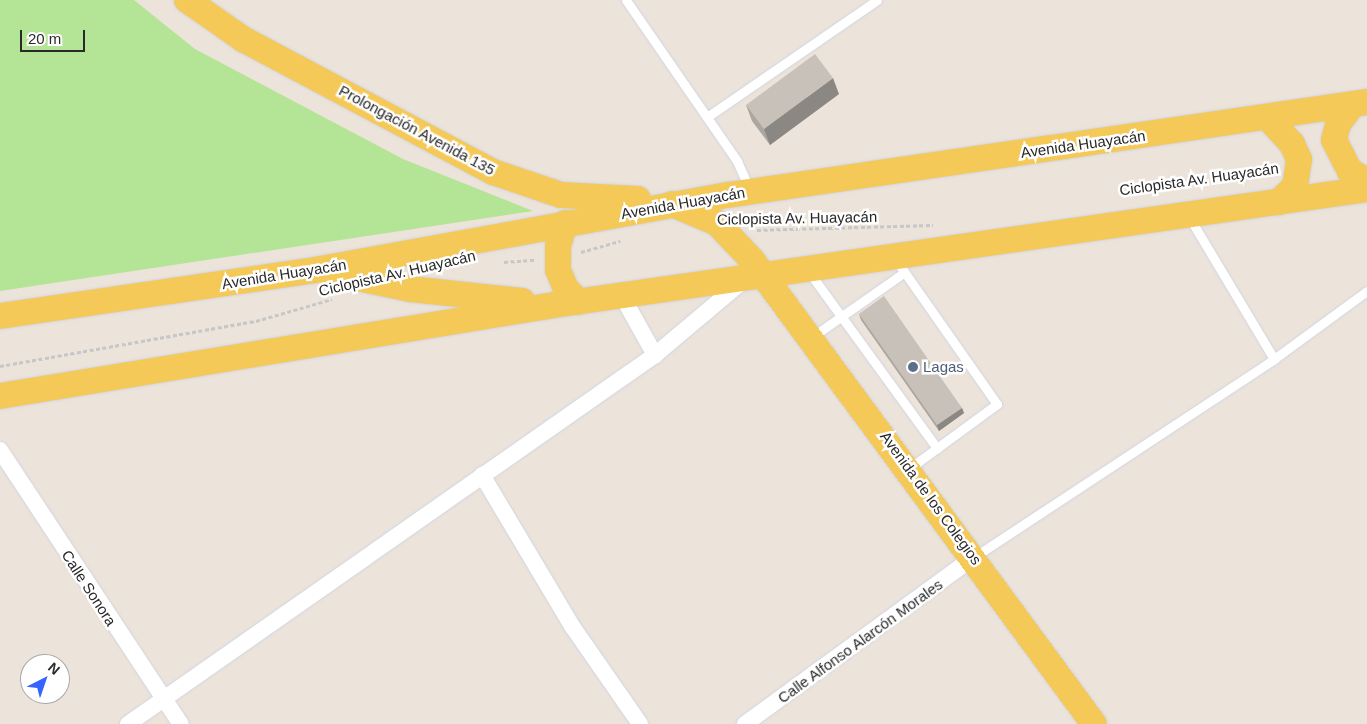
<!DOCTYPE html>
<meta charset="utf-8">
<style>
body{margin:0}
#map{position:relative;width:1367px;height:724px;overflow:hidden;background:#ece4da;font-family:Arial,sans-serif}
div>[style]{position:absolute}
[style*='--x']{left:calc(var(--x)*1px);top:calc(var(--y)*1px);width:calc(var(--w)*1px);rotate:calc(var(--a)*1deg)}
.green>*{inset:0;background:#b4e495}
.path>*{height:3px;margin-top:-1.5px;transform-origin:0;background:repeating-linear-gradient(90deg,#c7c7c7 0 4px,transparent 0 6.5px)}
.roads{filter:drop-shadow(0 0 1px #d0d4e3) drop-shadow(0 0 1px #d0d4e3)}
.lane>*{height:9px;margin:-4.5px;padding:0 4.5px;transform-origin:4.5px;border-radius:4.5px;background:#fff}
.street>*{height:16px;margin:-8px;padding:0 8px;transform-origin:8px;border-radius:8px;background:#fff}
.primary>*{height:26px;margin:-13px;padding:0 13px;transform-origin:13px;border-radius:13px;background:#f4c958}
.wall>*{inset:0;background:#aba6a0}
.shaded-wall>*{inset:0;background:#8b8782}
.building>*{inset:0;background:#c7c1ba}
.dots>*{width:14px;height:14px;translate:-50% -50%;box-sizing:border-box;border:2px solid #fff;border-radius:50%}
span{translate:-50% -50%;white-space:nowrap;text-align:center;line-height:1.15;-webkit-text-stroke:5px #fff;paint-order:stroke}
.street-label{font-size:15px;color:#292929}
.service-label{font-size:15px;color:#4e5e75}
.left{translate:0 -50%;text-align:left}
.north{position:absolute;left:20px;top:654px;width:50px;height:50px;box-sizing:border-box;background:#fff;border:1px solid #a9a9a9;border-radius:50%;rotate:41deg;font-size:14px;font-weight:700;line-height:20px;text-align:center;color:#292929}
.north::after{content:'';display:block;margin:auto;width:18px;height:22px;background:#3564fe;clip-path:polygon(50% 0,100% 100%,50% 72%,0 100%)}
.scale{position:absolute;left:20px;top:30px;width:65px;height:22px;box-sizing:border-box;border:2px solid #292929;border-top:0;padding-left:6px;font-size:15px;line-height:18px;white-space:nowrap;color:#292929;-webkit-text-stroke:4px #fff;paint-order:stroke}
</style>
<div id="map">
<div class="green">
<i style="clip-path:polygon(0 0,134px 0,195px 49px,403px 159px,533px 211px,0 291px)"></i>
</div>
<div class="path">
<i style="--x:757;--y:230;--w:176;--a:-1.6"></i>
<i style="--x:581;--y:252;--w:41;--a:-15.8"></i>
<i style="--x:504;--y:262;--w:31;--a:-4"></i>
<i style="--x:0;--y:366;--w:260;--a:-10"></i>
<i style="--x:256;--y:321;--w:79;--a:-16.1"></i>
</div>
<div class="roads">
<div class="lane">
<i style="--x:626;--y:0;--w:196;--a:55.4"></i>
<i style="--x:737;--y:161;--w:32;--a:66"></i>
<i style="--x:707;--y:117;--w:206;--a:-34.5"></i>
<i style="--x:896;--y:260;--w:176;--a:55"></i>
<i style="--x:997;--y:404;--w:108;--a:143.7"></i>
<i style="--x:809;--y:272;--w:218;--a:54"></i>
<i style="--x:812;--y:337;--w:113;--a:-35"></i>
<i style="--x:1274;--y:359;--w:115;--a:-36.2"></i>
<i style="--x:974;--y:557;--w:359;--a:-33.4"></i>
<i style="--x:1274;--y:359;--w:165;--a:-120.9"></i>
</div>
<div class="street">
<i style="--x:622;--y:296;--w:68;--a:60.8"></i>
<i style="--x:0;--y:450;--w:328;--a:56.6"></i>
<i style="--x:482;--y:475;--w:176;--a:59.2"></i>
<i style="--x:572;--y:626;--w:119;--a:55.2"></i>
<i style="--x:128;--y:724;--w:643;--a:-35"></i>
<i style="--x:655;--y:355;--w:116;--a:-40.1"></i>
<i style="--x:745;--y:724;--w:283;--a:-36.1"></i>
</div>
<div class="primary">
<i style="--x:187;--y:0;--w:68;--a:34.9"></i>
<i style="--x:243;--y:39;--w:283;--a:28"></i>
<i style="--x:493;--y:172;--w:72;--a:18.7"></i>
<i style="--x:561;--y:195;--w:77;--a:3"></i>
<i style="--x:1353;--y:104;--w:25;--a:127"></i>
<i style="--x:1338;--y:124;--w:16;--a:104"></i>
<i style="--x:1334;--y:140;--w:35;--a:63"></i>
<i style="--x:1350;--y:171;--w:20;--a:30"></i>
<i style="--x:1267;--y:117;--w:37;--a:47"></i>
<i style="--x:1292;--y:144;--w:17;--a:65"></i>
<i style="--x:1299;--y:159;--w:27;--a:98"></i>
<i style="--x:1295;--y:186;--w:23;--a:135"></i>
<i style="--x:672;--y:204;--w:49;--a:22.9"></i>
<i style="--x:717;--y:223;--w:51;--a:46.6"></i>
<i style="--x:752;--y:260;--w:576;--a:53.61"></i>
<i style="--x:565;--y:223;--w:24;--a:107"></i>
<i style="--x:558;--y:246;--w:24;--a:90"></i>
<i style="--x:558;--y:270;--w:21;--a:67"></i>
<i style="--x:566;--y:289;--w:18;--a:45"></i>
<i style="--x:328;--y:272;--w:84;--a:11.7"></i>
<i style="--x:410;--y:289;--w:113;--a:6.1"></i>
<i style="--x:0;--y:316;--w:318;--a:-8.3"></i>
<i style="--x:315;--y:270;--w:420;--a:-10.3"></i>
<i style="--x:728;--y:195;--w:646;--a:-8.28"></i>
<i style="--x:0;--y:396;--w:561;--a:-9.33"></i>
<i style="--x:554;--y:305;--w:821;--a:-8.12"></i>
</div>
</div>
<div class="wall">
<i style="clip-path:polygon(839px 94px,770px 145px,752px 121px,746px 105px)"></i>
<i style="clip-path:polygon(859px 314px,962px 408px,964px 413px,939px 431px,861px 320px)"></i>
</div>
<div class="shaded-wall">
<i style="clip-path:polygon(833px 78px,839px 94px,770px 145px,764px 129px)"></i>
<i style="clip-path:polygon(962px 408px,964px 413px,939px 431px,937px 425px)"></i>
</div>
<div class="building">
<i style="clip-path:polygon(815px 54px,833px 78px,764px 129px,746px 105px)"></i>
<i style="clip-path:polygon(884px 296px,962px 408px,937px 425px,859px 314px)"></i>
</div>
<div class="dots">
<i style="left:913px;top:367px;background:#5c6f8a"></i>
</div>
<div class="street-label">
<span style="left:417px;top:130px;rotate:28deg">Prolongación Avenida 135</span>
<span style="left:1083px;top:144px;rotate:-8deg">Avenida Huayacán</span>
<span style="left:1199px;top:179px;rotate:-8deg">Ciclopista Av. Huayacán</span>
<span style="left:683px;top:203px;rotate:-10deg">Avenida Huayacán</span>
<span style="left:797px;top:218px;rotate:-1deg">Ciclopista Av. Huayacán</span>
<span style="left:397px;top:273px;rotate:-13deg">Ciclopista Av. Huayacán</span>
<span style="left:284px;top:274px;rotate:-9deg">Avenida Huayacán</span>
<span style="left:931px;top:498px;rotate:54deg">Avenida de los Colegios</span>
<span style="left:89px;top:588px;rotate:57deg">Calle Sonora</span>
<span style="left:860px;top:641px;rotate:-36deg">Calle Alfonso Alarcón Morales</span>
</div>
<div class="service-label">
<span class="left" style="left:923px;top:367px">Lagas</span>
</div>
<div class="north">N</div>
<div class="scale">20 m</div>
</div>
